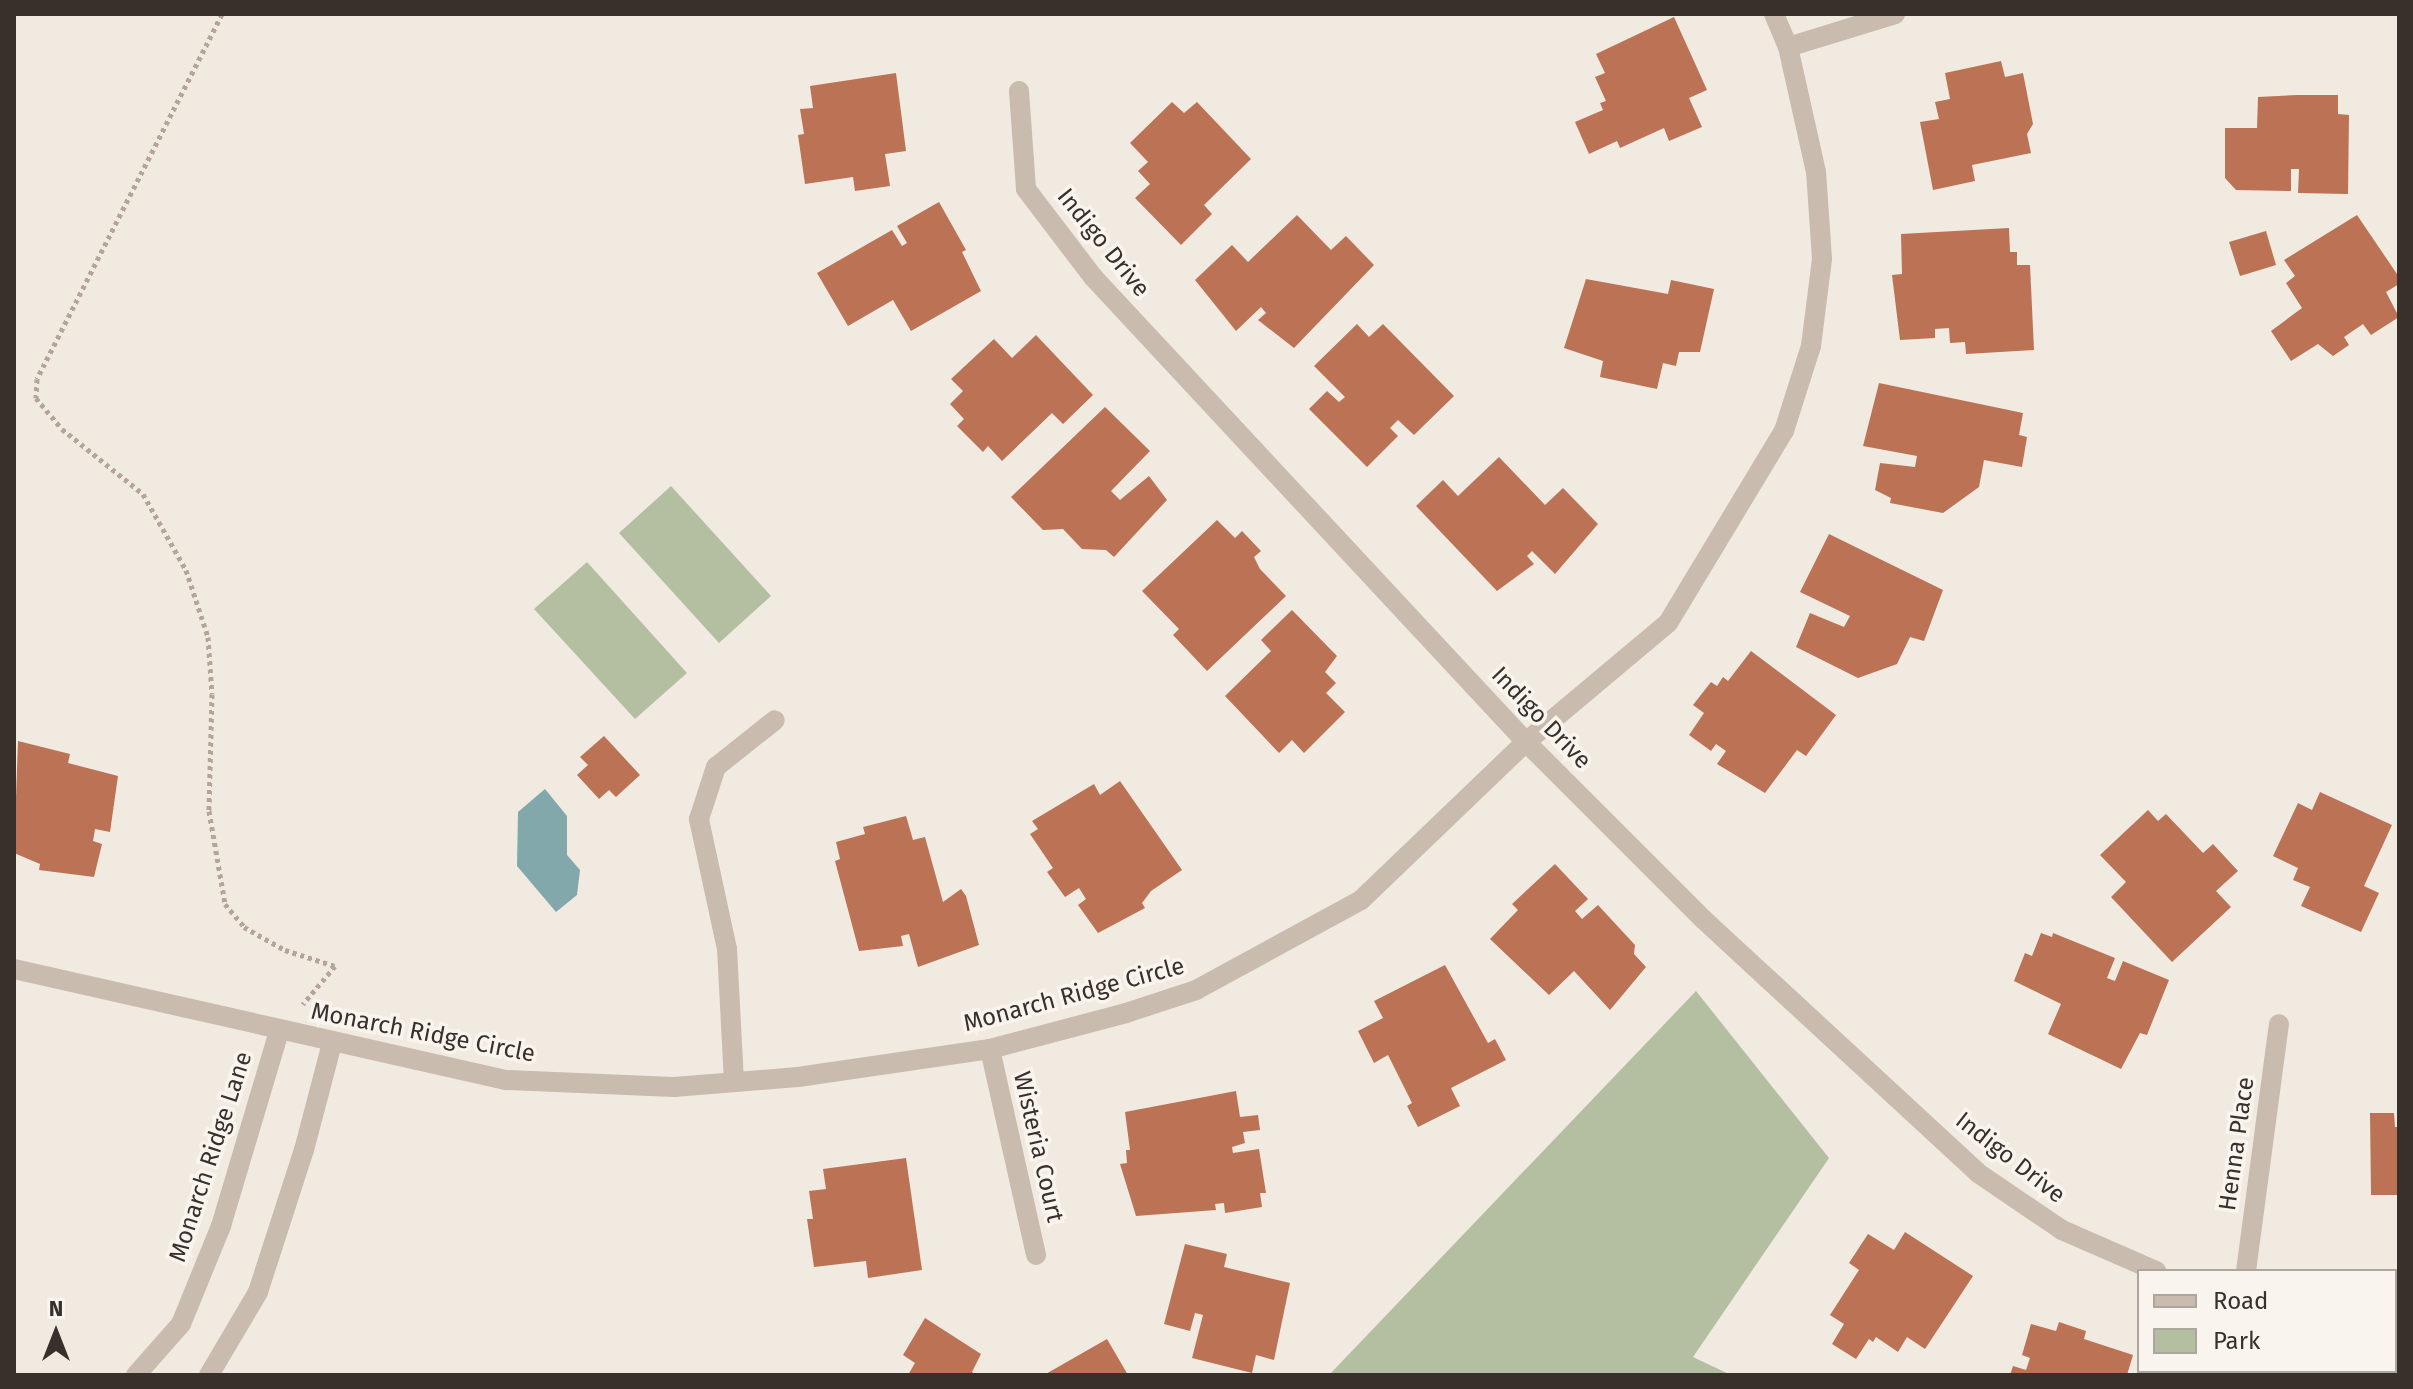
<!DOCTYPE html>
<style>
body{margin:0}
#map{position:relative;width:2413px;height:1389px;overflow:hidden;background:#f1eae1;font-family:"Fira Sans",sans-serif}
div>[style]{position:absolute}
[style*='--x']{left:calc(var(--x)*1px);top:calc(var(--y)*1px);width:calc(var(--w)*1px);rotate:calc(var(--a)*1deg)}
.green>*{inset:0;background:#b4bfa2}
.water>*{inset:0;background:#82a8ac}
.building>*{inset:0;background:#bb7255}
.path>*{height:5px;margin-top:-2.5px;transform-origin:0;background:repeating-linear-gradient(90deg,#b4a598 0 4px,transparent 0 8px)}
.minor>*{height:20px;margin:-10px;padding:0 10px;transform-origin:10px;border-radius:10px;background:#c9bbad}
span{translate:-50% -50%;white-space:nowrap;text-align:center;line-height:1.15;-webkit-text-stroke:7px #f9f4ed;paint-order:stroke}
.street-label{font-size:24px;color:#38302b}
.frame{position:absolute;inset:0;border:16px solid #38302b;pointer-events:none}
.legend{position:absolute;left:2137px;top:1269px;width:260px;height:104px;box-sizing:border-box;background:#f9f4ed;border:2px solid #aca69f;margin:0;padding:10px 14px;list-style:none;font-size:24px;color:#38302b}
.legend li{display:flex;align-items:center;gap:16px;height:40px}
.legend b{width:40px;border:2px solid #aca69f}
.north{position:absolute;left:16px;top:1293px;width:80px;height:80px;-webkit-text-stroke:6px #f9f4ed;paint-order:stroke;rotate:0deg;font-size:22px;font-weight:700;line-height:32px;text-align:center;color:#38302b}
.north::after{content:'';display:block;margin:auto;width:28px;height:36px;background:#38302b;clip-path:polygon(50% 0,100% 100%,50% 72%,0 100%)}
</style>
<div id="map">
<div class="green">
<i style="clip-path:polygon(671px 486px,771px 596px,719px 643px,619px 533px)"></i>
<i style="clip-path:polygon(587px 562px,687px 673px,635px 719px,534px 609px)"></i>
<i style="clip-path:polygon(1696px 991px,1829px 1158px,1693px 1357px,1731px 1375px,1329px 1375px)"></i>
</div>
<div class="water">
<i style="clip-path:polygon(545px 789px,567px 816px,567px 855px,580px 870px,577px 895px,556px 912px,517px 866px,518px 812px)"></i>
</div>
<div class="building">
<i style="clip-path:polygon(1674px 17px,1707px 90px,1689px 98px,1702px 127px,1669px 141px,1664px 128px,1620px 148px,1617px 141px,1589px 154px,1575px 122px,1603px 110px,1600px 103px,1606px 101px,1595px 77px,1605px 73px,1596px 54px)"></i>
<i style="clip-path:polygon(2001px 61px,2005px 77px,2023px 73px,2033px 124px,2027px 134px,2031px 153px,1972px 165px,1975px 181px,1933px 190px,1920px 122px,1939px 119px,1935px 102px,1950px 99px,1945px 73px)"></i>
<i style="clip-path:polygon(896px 73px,906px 151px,885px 154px,890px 186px,855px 191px,853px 177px,805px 184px,798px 135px,804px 134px,800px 109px,813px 108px,810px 86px)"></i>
<i style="clip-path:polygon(2297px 95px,2338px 95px,2338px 114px,2349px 115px,2348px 194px,2298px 193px,2299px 169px,2291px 169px,2291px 191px,2236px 190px,2225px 178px,2225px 128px,2257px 128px,2258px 97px)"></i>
<i style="clip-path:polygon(1172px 102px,1184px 113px,1197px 102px,1251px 159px,1204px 205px,1212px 214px,1181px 245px,1135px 198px,1150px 184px,1138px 171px,1148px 162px,1130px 143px)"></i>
<i style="clip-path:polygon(939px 202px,966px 250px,962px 252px,981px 291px,911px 331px,893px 300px,848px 326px,817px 273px,892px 230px,902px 246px,907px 243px,897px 226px)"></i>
<i style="clip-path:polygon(1297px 215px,1331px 250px,1346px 236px,1374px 265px,1294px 348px,1258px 320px,1266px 313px,1261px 307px,1236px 331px,1195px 280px,1232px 245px,1248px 262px)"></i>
<i style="clip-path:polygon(2357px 215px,2399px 277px,2399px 284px,2386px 292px,2399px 317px,2371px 335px,2363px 324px,2344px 337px,2349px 345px,2333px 356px,2318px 344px,2291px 361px,2271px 331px,2302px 308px,2286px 283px,2295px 276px,2284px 260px)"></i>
<i style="clip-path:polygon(2009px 228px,2010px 252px,2017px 252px,2017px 265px,2030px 265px,2034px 350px,1966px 354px,1965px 342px,1950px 343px,1949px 328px,1935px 329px,1935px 338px,1900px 340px,1892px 275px,1902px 274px,1901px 234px)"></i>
<i style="clip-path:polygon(2266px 231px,2276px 265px,2240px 276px,2229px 242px)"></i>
<i style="clip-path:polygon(1586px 279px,1668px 294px,1671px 280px,1714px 289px,1700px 352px,1679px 352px,1676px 366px,1663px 363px,1657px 389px,1600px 377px,1603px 361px,1564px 348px)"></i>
<i style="clip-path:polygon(1357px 324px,1369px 337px,1383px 324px,1454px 396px,1414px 435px,1398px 420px,1390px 428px,1398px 436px,1367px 467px,1309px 409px,1327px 391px,1339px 402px,1345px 397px,1314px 366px)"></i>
<i style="clip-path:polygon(1036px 335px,1093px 395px,1063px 424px,1052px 413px,1002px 461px,988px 446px,983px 452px,957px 426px,964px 419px,950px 404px,963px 391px,951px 379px,994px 339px,1012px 358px)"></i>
<i style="clip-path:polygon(1879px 383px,2023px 413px,2019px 435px,2027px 437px,2022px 467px,1984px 460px,1979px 487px,1943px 513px,1890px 503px,1891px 498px,1875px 490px,1880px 463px,1915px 467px,1917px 456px,1863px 446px)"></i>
<i style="clip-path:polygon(1105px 407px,1150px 451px,1111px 491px,1120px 500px,1149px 476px,1167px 500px,1114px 557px,1106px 550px,1082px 549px,1063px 529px,1043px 530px,1011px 497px)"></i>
<i style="clip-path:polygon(1499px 457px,1545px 505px,1563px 488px,1598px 524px,1555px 574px,1532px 551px,1527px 556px,1534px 564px,1497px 591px,1416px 506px,1443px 480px,1458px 496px)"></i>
<i style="clip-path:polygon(1217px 520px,1235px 538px,1242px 531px,1261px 551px,1254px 557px,1260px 569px,1286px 596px,1207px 671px,1173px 635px,1179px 629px,1142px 591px)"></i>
<i style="clip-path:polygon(1829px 534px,1943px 590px,1924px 641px,1910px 637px,1897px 664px,1858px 678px,1796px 647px,1810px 613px,1844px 627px,1850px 616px,1800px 592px)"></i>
<i style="clip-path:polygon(1292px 610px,1337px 656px,1325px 672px,1336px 683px,1326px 693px,1345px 712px,1304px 753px,1292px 740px,1279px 753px,1225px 696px,1271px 651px,1261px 640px)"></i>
<i style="clip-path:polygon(1751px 651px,1836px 715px,1806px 756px,1797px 750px,1765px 793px,1717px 764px,1726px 751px,1716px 744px,1711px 751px,1689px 735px,1704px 713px,1693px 705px,1711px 682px,1717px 686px,1723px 677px,1728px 681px)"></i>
<i style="clip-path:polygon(604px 736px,640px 775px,616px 797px,609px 790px,599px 799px,577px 775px,588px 765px,580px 757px)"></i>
<i style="clip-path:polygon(18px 741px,70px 754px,68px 763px,118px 776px,110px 832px,95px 829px,93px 841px,102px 844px,94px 877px,39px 870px,40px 864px,14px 853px)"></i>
<i style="clip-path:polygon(1120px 781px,1182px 870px,1151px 891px,1142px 903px,1145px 908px,1098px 933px,1078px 905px,1086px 899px,1079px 888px,1065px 897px,1047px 872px,1053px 868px,1030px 834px,1038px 829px,1032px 821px,1094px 784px,1100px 795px)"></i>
<i style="clip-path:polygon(2320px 792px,2392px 825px,2364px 886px,2379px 893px,2361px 932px,2301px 906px,2310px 887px,2293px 880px,2298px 868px,2273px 856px,2298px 803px,2312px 810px)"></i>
<i style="clip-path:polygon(2148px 810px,2158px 821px,2166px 814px,2203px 853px,2213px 844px,2238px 871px,2216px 891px,2231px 907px,2172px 962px,2111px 897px,2126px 882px,2100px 855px)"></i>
<i style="clip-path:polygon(906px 816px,913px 840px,925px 837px,943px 902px,961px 889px,966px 896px,979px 945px,918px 967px,909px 934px,901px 936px,903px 946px,859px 951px,835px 861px,840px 859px,836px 842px,865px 834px,863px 827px)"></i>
<i style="clip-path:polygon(1555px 864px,1588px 899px,1575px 911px,1582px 919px,1598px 905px,1635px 945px,1634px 954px,1646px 967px,1610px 1010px,1574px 971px,1549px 995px,1490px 939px,1518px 910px,1512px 904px)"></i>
<i style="clip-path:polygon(2041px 933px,2052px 937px,2053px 933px,2115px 958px,2107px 978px,2115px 981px,2123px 961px,2169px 980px,2147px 1035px,2140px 1033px,2121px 1069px,2048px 1034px,2061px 1004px,2014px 981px,2025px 953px,2032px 956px)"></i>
<i style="clip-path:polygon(1445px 965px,1488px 1043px,1495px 1039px,1506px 1060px,1451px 1088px,1460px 1106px,1418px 1127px,1407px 1106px,1412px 1103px,1388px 1055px,1374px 1063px,1358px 1031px,1383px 1018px,1374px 1001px)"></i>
<i style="clip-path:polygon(1236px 1091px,1240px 1117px,1258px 1115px,1260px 1130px,1243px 1132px,1245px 1143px,1232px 1147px,1233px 1153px,1259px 1149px,1266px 1193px,1260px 1193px,1262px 1207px,1225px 1213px,1224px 1203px,1215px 1204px,1216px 1210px,1136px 1216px,1120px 1164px,1127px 1163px,1126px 1150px,1130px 1150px,1125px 1112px)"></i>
<i style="clip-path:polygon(2370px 1113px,2394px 1113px,2395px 1127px,2399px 1127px,2399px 1195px,2371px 1195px)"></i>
<i style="clip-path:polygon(906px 1158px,922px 1270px,868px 1278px,866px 1261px,814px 1267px,807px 1219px,813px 1219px,809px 1191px,826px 1189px,823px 1169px)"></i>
<i style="clip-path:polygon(1905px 1232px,1973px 1276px,1925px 1349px,1907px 1337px,1898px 1352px,1876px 1337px,1873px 1342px,1869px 1339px,1856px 1359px,1832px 1344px,1844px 1324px,1830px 1315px,1859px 1270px,1849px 1263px,1868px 1234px,1894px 1250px)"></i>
<i style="clip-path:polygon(1185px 1244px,1227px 1254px,1224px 1267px,1290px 1283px,1274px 1360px,1256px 1355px,1252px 1373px,1192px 1358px,1203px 1315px,1195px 1313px,1190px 1331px,1164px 1324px)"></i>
<i style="clip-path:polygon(925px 1318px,981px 1354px,972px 1372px,977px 1375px,908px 1375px,915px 1363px,903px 1355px)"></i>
<i style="clip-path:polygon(2059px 1322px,2086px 1331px,2084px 1339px,2133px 1355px,2127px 1375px,2010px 1375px,2013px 1366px,2026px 1370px,2030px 1358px,2022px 1355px,2031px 1324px,2056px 1331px)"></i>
<i style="clip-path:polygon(1107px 1339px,1128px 1375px,1044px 1375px)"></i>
</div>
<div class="path">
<i style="--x:222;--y:14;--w:409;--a:116.9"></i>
<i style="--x:37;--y:379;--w:19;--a:93"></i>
<i style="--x:36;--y:398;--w:40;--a:50"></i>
<i style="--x:62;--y:429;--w:104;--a:38.7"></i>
<i style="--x:143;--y:494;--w:87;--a:60.5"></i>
<i style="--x:186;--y:570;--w:71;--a:71.8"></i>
<i style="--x:208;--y:637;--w:57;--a:86"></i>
<i style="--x:212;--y:694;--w:117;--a:91.5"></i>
<i style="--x:209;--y:811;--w:94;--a:80.2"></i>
<i style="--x:225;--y:904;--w:30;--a:50"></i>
<i style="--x:244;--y:927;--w:47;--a:29.3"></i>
<i style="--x:285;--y:950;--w:52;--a:17.7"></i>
<i style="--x:335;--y:966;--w:50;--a:130.1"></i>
</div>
<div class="minor">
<i style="--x:1788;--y:47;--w:112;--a:-17.1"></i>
<i style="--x:1019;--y:91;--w:98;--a:85.9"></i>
<i style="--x:1026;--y:189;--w:111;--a:52.7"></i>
<i style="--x:1093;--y:277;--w:635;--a:47.04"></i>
<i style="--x:1526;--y:742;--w:250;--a:45"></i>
<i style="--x:1703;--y:919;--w:374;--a:42.7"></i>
<i style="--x:1978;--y:1173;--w:102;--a:34.2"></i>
<i style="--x:2062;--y:1230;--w:103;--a:23.6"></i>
<i style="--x:14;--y:969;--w:504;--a:12.71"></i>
<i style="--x:506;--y:1080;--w:168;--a:2.4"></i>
<i style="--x:674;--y:1087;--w:124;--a:-4.6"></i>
<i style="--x:798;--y:1077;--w:194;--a:-8.3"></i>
<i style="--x:990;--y:1049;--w:141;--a:-14.8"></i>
<i style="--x:1126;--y:1013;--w:74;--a:-18.2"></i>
<i style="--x:1196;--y:990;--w:188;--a:-28.6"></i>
<i style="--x:1361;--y:900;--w:228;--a:-43.8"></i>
<i style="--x:1526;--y:742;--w:185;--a:-40"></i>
<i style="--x:1668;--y:623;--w:224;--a:-58.9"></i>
<i style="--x:1784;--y:431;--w:89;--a:-72.4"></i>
<i style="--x:1811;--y:346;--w:88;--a:-82.8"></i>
<i style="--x:1822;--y:259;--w:87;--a:-93.9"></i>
<i style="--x:1816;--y:172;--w:128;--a:-102.6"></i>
<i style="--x:1788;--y:47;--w:36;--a:-113"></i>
<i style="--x:990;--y:1049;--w:211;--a:77.4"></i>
<i style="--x:734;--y:1082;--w:133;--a:-93"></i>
<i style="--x:727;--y:949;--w:133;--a:-102.2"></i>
<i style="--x:699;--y:819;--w:55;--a:-71.9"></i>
<i style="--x:716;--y:767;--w:75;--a:-38.5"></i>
<i style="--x:2246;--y:1271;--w:249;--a:-82.4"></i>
<i style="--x:2395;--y:1294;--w:4;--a:-14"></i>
<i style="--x:136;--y:1375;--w:68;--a:-48.6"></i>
<i style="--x:181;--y:1324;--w:106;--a:-67.8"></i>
<i style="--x:221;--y:1226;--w:202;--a:-73.4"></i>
<i style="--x:209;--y:1375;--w:96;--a:-59.4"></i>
<i style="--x:258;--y:1292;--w:149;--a:-72.1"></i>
<i style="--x:304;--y:1150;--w:111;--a:-75.3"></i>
</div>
<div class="street-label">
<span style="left:1103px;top:243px;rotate:51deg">Indigo Drive</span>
<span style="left:1541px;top:718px;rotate:46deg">Indigo Drive</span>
<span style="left:1074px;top:995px;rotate:-15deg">Monarch Ridge Circle</span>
<span style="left:423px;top:1033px;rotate:11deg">Monarch Ridge Circle</span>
<span style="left:2237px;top:1144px;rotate:-82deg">Henna Place</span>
<span style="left:1038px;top:1147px;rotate:77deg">Wisteria Court</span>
<span style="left:211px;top:1157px;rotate:-72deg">Monarch Ridge Lane</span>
<span style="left:2010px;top:1158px;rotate:38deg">Indigo Drive</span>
</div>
<div class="frame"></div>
<ul class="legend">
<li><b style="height:10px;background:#c9bbad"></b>Road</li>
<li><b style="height:22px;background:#b4bfa2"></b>Park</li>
</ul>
<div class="north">N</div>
</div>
